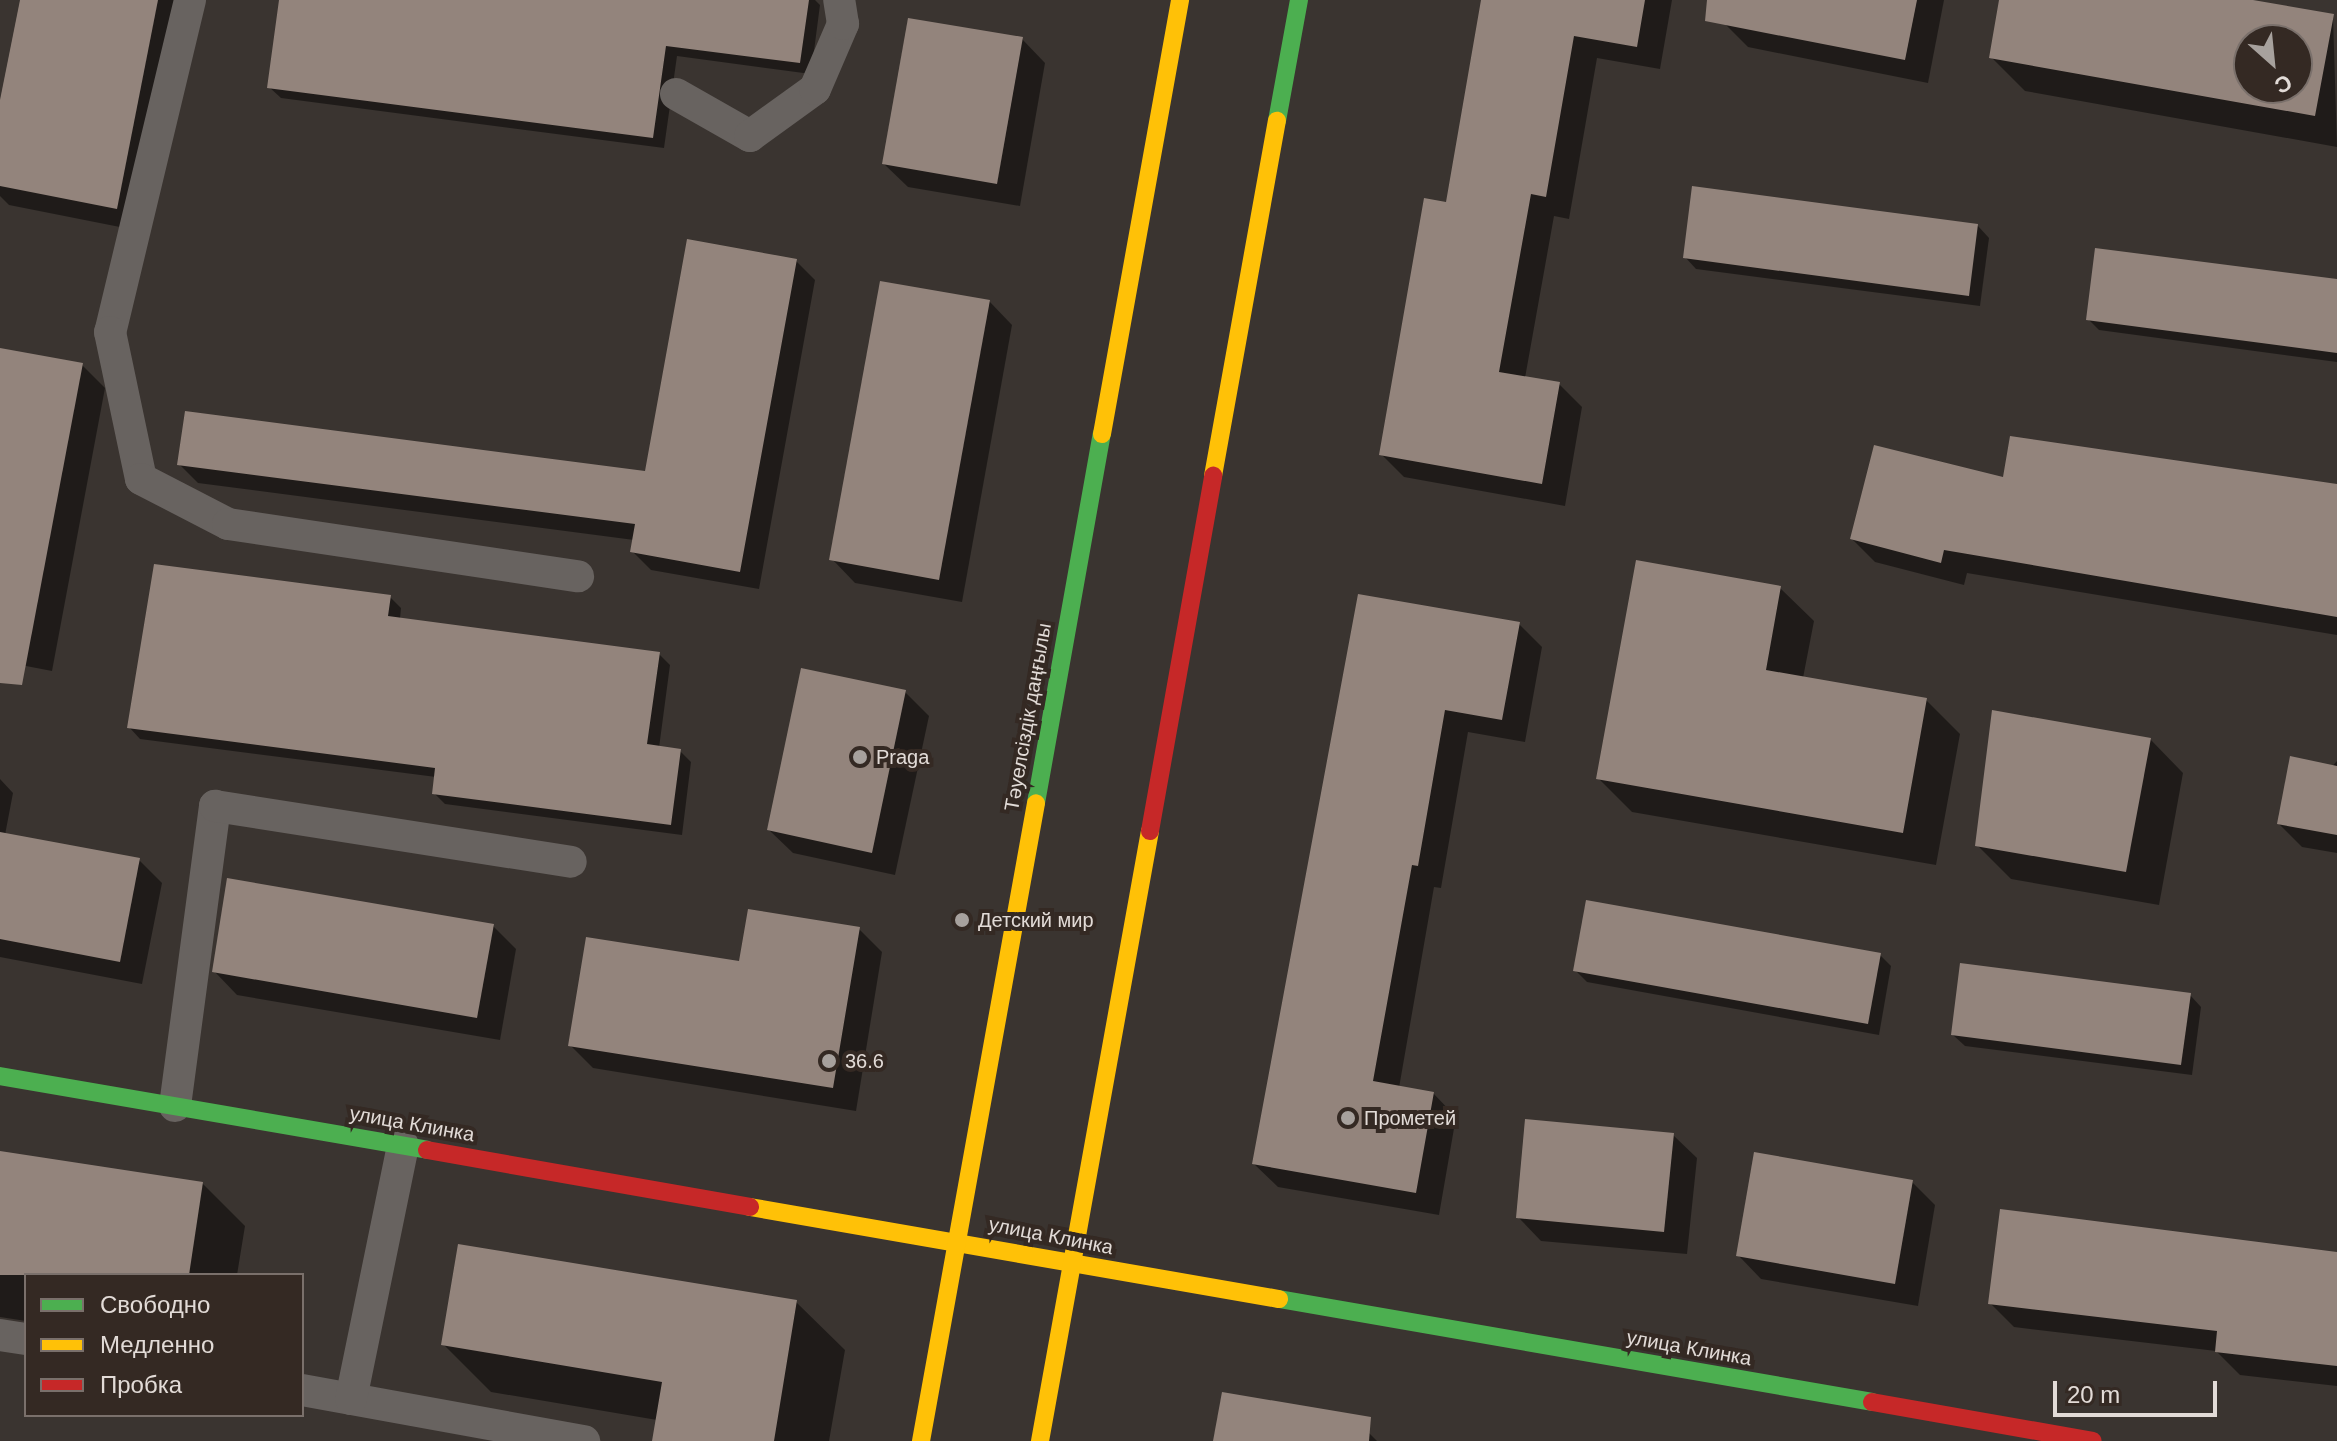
<!DOCTYPE html>
<meta charset="utf-8">
<style>
body{margin:0}
#map{position:relative;width:2337px;height:1441px;overflow:hidden;background:#3a3430;font-family:Helvetica,sans-serif}
div>[style]{position:absolute}
[style*='--x']{left:calc(var(--x)*1px);top:calc(var(--y)*1px);width:calc(var(--w)*1px);rotate:calc(var(--a)*1deg)}
.shadow>*{inset:0;background:#0007}
.building>*{inset:0;background:#93847c}
.lane>*{height:32px;margin:-16px;padding:0 16px;transform-origin:16px;border-radius:16px;background:#686360}
.fast>*{height:18px;margin:-9px;padding:0 9px;transform-origin:9px;border-radius:9px;background:#4caf50}
.slow>*{height:18px;margin:-9px;padding:0 9px;transform-origin:9px;border-radius:9px;background:#ffc107}
.jam>*{height:18px;margin:-9px;padding:0 9px;transform-origin:9px;border-radius:9px;background:#c62828}
.dots>*{width:22px;height:22px;translate:-50% -50%;box-sizing:border-box;border:4px solid #342923;border-radius:50%}
span{translate:-50% -50%;white-space:nowrap;text-align:center;line-height:1.15;-webkit-text-stroke:8px #342923;paint-order:stroke}
.street-label{font-size:20px;color:#e2dbd7}
.poi-label{font-size:20px;color:#e2dbd7}
.left{translate:0 -50%;text-align:left}
.legend{position:absolute;left:24px;top:1273px;width:280px;height:144px;box-sizing:border-box;background:#342923;border:2px solid #7a706b;margin:0;padding:10px 14px;list-style:none;font-size:24px;color:#e2dbd7}
.legend li{display:flex;align-items:center;gap:16px;height:40px}
.legend b{width:40px;border:2px solid #7a706b}
.north{position:absolute;left:2233px;top:24px;width:80px;height:80px;box-sizing:border-box;background:#342923;border:2px solid #7a706b;border-radius:50%;rotate:153deg;font-size:22px;font-weight:700;line-height:32px;text-align:center;color:#e2dbd7}
.north::after{content:'';display:block;margin:auto;width:28px;height:36px;background:#a7a19d;clip-path:polygon(50% 0,100% 100%,50% 72%,0 100%)}
.scale{position:absolute;left:2053px;top:1381px;width:164px;height:36px;box-sizing:border-box;border:4px solid #e2dbd7;border-top:0;padding-left:10px;font-size:24px;line-height:28px;white-space:nowrap;color:#e2dbd7;-webkit-text-stroke:6px #342923;paint-order:stroke}
</style>
<div id="map">
<div class="shadow">
<i style="clip-path:polygon(22px 0,185px 0,140px 231px,9px 205px,0 196px,0 110px)"></i>
<i style="clip-path:polygon(281px 0,815px 0,820px 5px,811px 74px,677px 56px,664px 148px,281px 98px,269px 87px)"></i>
<i style="clip-path:polygon(1483px 0,1672px 0,1660px 69px,1597px 58px,1569px 219px,1554px 216px,1525px 378px,1559px 384px,1582px 407px,1565px 506px,1404px 477px,1381px 454px,1447px 204px)"></i>
<i style="clip-path:polygon(1730px 0,1944px 0,1928px 83px,1748px 47px,1725px 24px)"></i>
<i style="clip-path:polygon(evenodd,2001px 0,2242px 0,2333px 16px,2337px 147px,2025px 91px,1991px 57px,2001px 0,2249px 40px,2297px 40px,2297px 88px,2249px 88px,2249px 40px)"></i>
<i style="clip-path:polygon(1022px 39px,1045px 63px,1020px 206px,908px 187px,884px 164px)"></i>
<i style="clip-path:polygon(1978px 226px,1989px 238px,1980px 306px,1696px 269px,1685px 257px)"></i>
<i style="clip-path:polygon(796px 261px,815px 280px,759px 589px,651px 570px,632px 551px,634px 540px,198px 483px,179px 464px,646px 473px)"></i>
<i style="clip-path:polygon(2337px 281px,2337px 362px,2099px 330px,2088px 319px)"></i>
<i style="clip-path:polygon(989px 301px,1012px 325px,962px 602px,855px 583px,832px 559px)"></i>
<i style="clip-path:polygon(0 350px,82px 365px,105px 388px,52px 671px,0 661px)"></i>
<i style="clip-path:polygon(2005px 480px,2337px 487px,2337px 635px,1967px 573px,1964px 585px,1875px 562px,1852px 539px)"></i>
<i style="clip-path:polygon(1780px 588px,1814px 621px,1803px 678px,1926px 700px,1960px 734px,1936px 865px,1632px 812px,1598px 778px)"></i>
<i style="clip-path:polygon(1359px 596px,1519px 624px,1542px 647px,1525px 742px,1468px 732px,1441px 888px,1434px 887px,1399px 1088px,1433px 1093px,1456px 1117px,1439px 1215px,1278px 1187px,1254px 1164px)"></i>
<i style="clip-path:polygon(390px 597px,401px 608px,400px 619px,659px 654px,670px 665px,659px 748px,680px 751px,691px 762px,682px 835px,445px 804px,434px 793px,436px 777px,140px 739px,129px 727px)"></i>
<i style="clip-path:polygon(905px 692px,929px 716px,895px 875px,793px 853px,769px 830px)"></i>
<i style="clip-path:polygon(2150px 739px,2183px 773px,2159px 905px,2011px 879px,1977px 845px)"></i>
<i style="clip-path:polygon(2337px 761px,2337px 853px,2302px 847px,2279px 824px)"></i>
<i style="clip-path:polygon(0 779px,13px 793px,5px 835px,139px 860px,162px 883px,142px 984px,0 957px)"></i>
<i style="clip-path:polygon(493px 926px,516px 949px,500px 1040px,237px 995px,214px 971px)"></i>
<i style="clip-path:polygon(859px 929px,882px 952px,856px 1111px,593px 1068px,570px 1045px,741px 964px)"></i>
<i style="clip-path:polygon(1880px 955px,1891px 966px,1879px 1035px,1587px 982px,1575px 970px)"></i>
<i style="clip-path:polygon(2190px 995px,2201px 1007px,2192px 1075px,1965px 1046px,1953px 1035px)"></i>
<i style="clip-path:polygon(1673px 1135px,1697px 1158px,1687px 1254px,1541px 1241px,1518px 1217px)"></i>
<i style="clip-path:polygon(0 1153px,203px 1184px,245px 1226px,237px 1275px,26px 1275px,26px 1321px,0 1317px)"></i>
<i style="clip-path:polygon(1912px 1182px,1935px 1205px,1918px 1306px,1761px 1279px,1738px 1255px)"></i>
<i style="clip-path:polygon(2337px 1253px,2337px 1386px,2240px 1375px,2216px 1351px,2014px 1327px,1990px 1303px)"></i>
<i style="clip-path:polygon(796px 1302px,845px 1350px,829px 1441px,654px 1441px,657px 1420px,491px 1392px,443px 1344px)"></i>
<i style="clip-path:polygon(1352px 1416px,1377px 1441px,1215px 1441px)"></i>
</div>
<div class="building">
<i style="clip-path:polygon(20px 0,158px 0,117px 209px,0 186px,0 100px)"></i>
<i style="clip-path:polygon(279px 0,809px 0,800px 63px,666px 46px,653px 138px,267px 88px)"></i>
<i style="clip-path:polygon(1481px 0,1645px 0,1637px 47px,1574px 36px,1546px 197px,1531px 194px,1499px 372px,1560px 382px,1542px 484px,1379px 455px,1424px 198px,1446px 202px)"></i>
<i style="clip-path:polygon(1707px 0,1917px 0,1905px 60px,1705px 21px)"></i>
<i style="clip-path:polygon(evenodd,1999px 0,2253px 0,2334px 14px,2315px 116px,1989px 58px,1999px 0,2249px 40px,2297px 40px,2297px 88px,2249px 88px,2249px 40px)"></i>
<i style="clip-path:polygon(908px 18px,1023px 37px,997px 184px,882px 164px)"></i>
<i style="clip-path:polygon(1692px 186px,1978px 224px,1969px 296px,1683px 258px)"></i>
<i style="clip-path:polygon(687px 239px,797px 259px,740px 572px,630px 552px,635px 524px,177px 465px,185px 411px,645px 471px)"></i>
<i style="clip-path:polygon(2095px 248px,2337px 279px,2337px 353px,2086px 320px)"></i>
<i style="clip-path:polygon(880px 281px,990px 300px,939px 580px,829px 560px)"></i>
<i style="clip-path:polygon(0 348px,83px 363px,22px 685px,0 683px)"></i>
<i style="clip-path:polygon(2010px 436px,2337px 484px,2337px 617px,1944px 550px,1941px 563px,1850px 539px,1874px 445px,2003px 477px)"></i>
<i style="clip-path:polygon(1636px 560px,1781px 586px,1766px 670px,1927px 698px,1903px 833px,1596px 779px)"></i>
<i style="clip-path:polygon(154px 564px,391px 595px,388px 616px,660px 652px,647px 744px,681px 749px,671px 825px,432px 794px,435px 768px,127px 728px)"></i>
<i style="clip-path:polygon(1358px 594px,1520px 622px,1502px 720px,1445px 710px,1418px 866px,1412px 865px,1373px 1081px,1434px 1092px,1416px 1193px,1252px 1164px)"></i>
<i style="clip-path:polygon(801px 668px,906px 690px,872px 853px,767px 830px)"></i>
<i style="clip-path:polygon(1992px 710px,2151px 738px,2126px 872px,1975px 846px)"></i>
<i style="clip-path:polygon(2290px 756px,2337px 766px,2337px 835px,2277px 824px)"></i>
<i style="clip-path:polygon(0 832px,140px 858px,120px 962px,0 939px)"></i>
<i style="clip-path:polygon(227px 878px,494px 924px,477px 1018px,212px 972px)"></i>
<i style="clip-path:polygon(1586px 900px,1881px 953px,1868px 1024px,1573px 971px)"></i>
<i style="clip-path:polygon(748px 909px,860px 927px,833px 1088px,568px 1046px,586px 937px,739px 961px)"></i>
<i style="clip-path:polygon(1960px 963px,2191px 993px,2181px 1065px,1951px 1035px)"></i>
<i style="clip-path:polygon(1525px 1119px,1674px 1133px,1664px 1232px,1516px 1218px)"></i>
<i style="clip-path:polygon(0 1151px,203px 1182px,189px 1275px,0 1275px)"></i>
<i style="clip-path:polygon(1754px 1152px,1913px 1180px,1895px 1284px,1736px 1256px)"></i>
<i style="clip-path:polygon(2000px 1209px,2337px 1252px,2337px 1366px,2215px 1352px,2217px 1331px,1988px 1304px)"></i>
<i style="clip-path:polygon(458px 1244px,797px 1300px,774px 1441px,652px 1441px,662px 1382px,441px 1345px)"></i>
<i style="clip-path:polygon(1222px 1392px,1371px 1417px,1369px 1441px,1213px 1441px)"></i>
</div>
<div class="lane">
<i style="--x:190;--y:0;--w:342;--a:103.5"></i>
<i style="--x:110;--y:332;--w:150;--a:78.1"></i>
<i style="--x:141;--y:479;--w:98;--a:27.3"></i>
<i style="--x:228;--y:524;--w:354;--a:8.5"></i>
<i style="--x:676;--y:94;--w:85;--a:29.6"></i>
<i style="--x:750;--y:136;--w:80;--a:-35.9"></i>
<i style="--x:815;--y:89;--w:71;--a:-66.7"></i>
<i style="--x:843;--y:24;--w:24;--a:-99"></i>
<i style="--x:175;--y:1106;--w:303;--a:-82.4"></i>
<i style="--x:215;--y:806;--w:360;--a:8.9"></i>
<i style="--x:0;--y:1335;--w:26;--a:9"></i>
<i style="--x:302;--y:1390;--w:287;--a:10.3"></i>
<i style="--x:351;--y:1399;--w:259;--a:-78.4"></i>
</div>
<div class="fast">
<i style="--x:1277;--y:121;--w:123;--a:-79.7"></i>
<i style="--x:1036;--y:803;--w:375;--a:-79.9"></i>
<i style="--x:0;--y:1076;--w:433;--a:9.8"></i>
<i style="--x:1279;--y:1299;--w:602;--a:9.85"></i>
</div>
<div class="slow">
<i style="--x:1102;--y:434;--w:441;--a:-79.8"></i>
<i style="--x:1213;--y:476;--w:361;--a:-79.8"></i>
<i style="--x:750;--y:1207;--w:537;--a:9.87"></i>
<i style="--x:921;--y:1441;--w:648;--a:-79.78"></i>
<i style="--x:1040;--y:1441;--w:620;--a:-79.78"></i>
</div>
<div class="jam">
<i style="--x:1150;--y:831;--w:361;--a:-79.9"></i>
<i style="--x:427;--y:1150;--w:328;--a:10"></i>
<i style="--x:1872;--y:1402;--w:224;--a:10"></i>
</div>
<div class="dots">
<i style="left:860px;top:757px;background:#a7a19d"></i>
<i style="left:962px;top:920px;background:#a7a19d"></i>
<i style="left:829px;top:1061px;background:#a7a19d"></i>
<i style="left:1348px;top:1118px;background:#a7a19d"></i>
</div>
<div class="street-label">
<span style="left:1028px;top:717px;rotate:-80deg">Тәуелсіздік даңғылы</span>
<span style="left:412px;top:1124px;rotate:10deg">улица Клинка</span>
<span style="left:1051px;top:1236px;rotate:11deg">улица Клинка</span>
<span style="left:1689px;top:1348px;rotate:10deg">улица Клинка</span>
</div>
<div class="poi-label">
<span class="left" style="left:876px;top:757px">Praga</span>
<span class="left" style="left:978px;top:920px">Детский мир</span>
<span class="left" style="left:845px;top:1061px">36.6</span>
<span class="left" style="left:1364px;top:1118px">Прометей</span>
</div>
<ul class="legend">
<li><b style="height:10px;background:#4caf50"></b>Свободно</li>
<li><b style="height:10px;background:#ffc107"></b>Медленно</li>
<li><b style="height:10px;background:#c62828"></b>Пробка</li>
</ul>
<div class="north">С</div>
<div class="scale">20 m</div>
</div>
